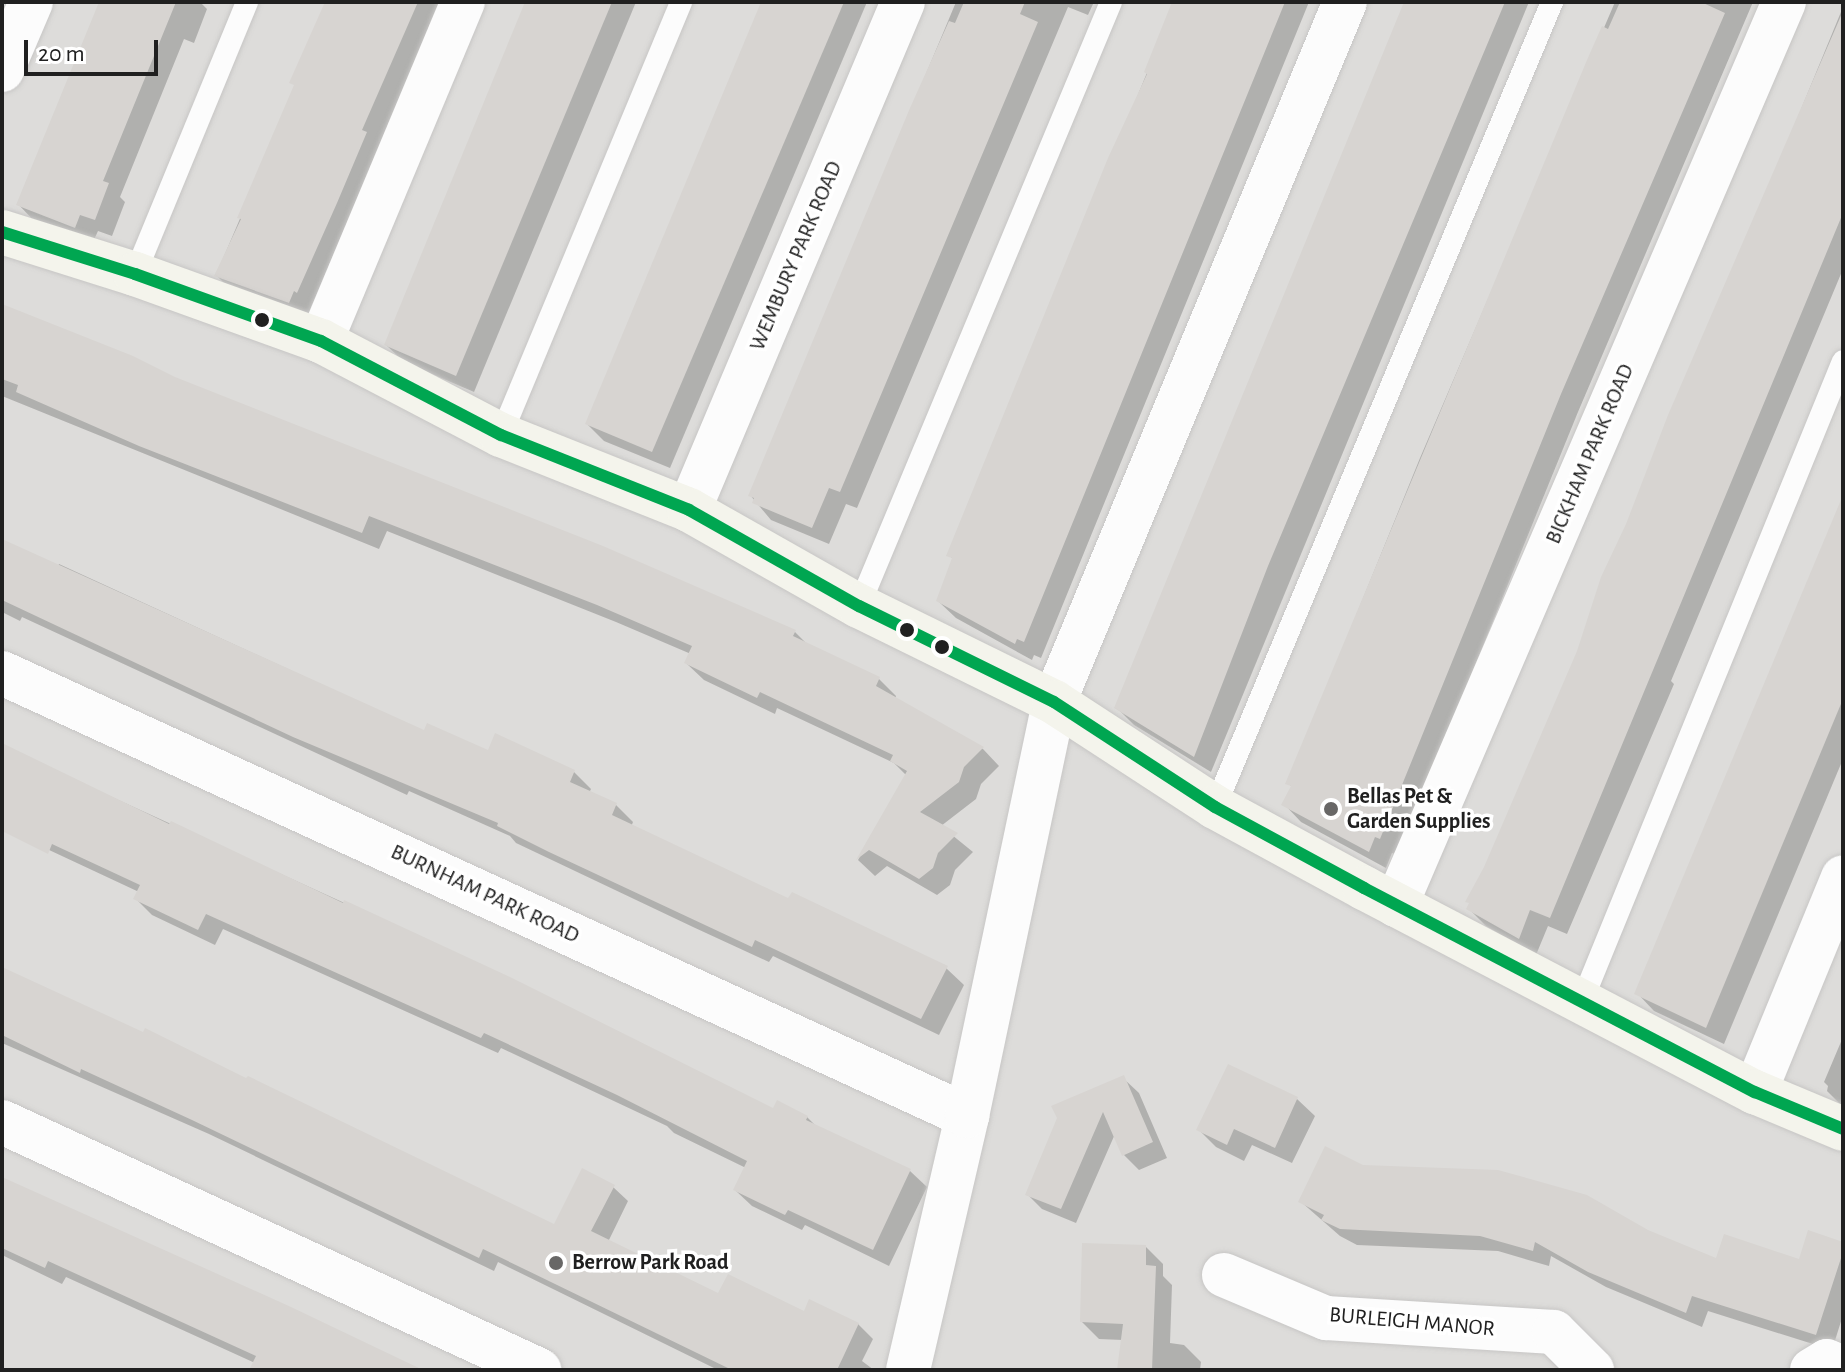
<!DOCTYPE html>
<style>
body{margin:0}
#map{position:relative;width:1845px;height:1372px;overflow:hidden;background:#eeece9;font-family:"Alegreya Sans",sans-serif}
div>[style]{position:absolute}
[style*='--x']{left:calc(var(--x)*1px);top:calc(var(--y)*1px);width:calc(var(--w)*1px);rotate:calc(var(--a)*1deg)}
.residential>*{inset:0;background:#dddcda}
.shadow>*{inset:0;background:#0003}
.building>*{inset:0;background:#d7d4d1}
.roads{filter:drop-shadow(0 0 2px #c7c6c5) drop-shadow(0 0 2px #c7c6c5)}
.lane>*{height:22px;margin:-11px;padding:0 11px;transform-origin:11px;border-radius:11px;background:#fcfcfc}
.street>*{height:44px;margin:-22px;padding:0 22px;transform-origin:22px;border-radius:22px;background:#fcfcfc}
.secondary>*{height:44px;margin:-22px;padding:0 22px;transform-origin:22px;border-radius:22px;background:#f4f4ec}
.bus-1>*{height:12px;margin:-6px;padding:0 6px;transform-origin:6px;border-radius:6px;background:#00a651}
.dots>*{width:22px;height:22px;translate:-50% -50%;box-sizing:border-box;border:4px solid #fff;border-radius:50%}
span{translate:-50% -50%;white-space:nowrap;text-align:center;line-height:1.15;-webkit-text-stroke:7px #fff;paint-order:stroke}
.street-label{font-size:22px;color:#202020}
.poi-label{font-size:22px;color:#202020;font-weight:700}
.left{translate:0 -50%;text-align:left}
.frame{position:absolute;inset:0;border:4px solid #202020;pointer-events:none}
.scale{position:absolute;left:24px;top:40px;width:134px;height:36px;box-sizing:border-box;border:4px solid #202020;border-top:0;padding-left:10px;font-size:24px;line-height:28px;white-space:nowrap;color:#202020;-webkit-text-stroke:6px #fff;paint-order:stroke}
</style>
<div id="map">
<div class="residential">
<i style="clip-path:polygon(2px 2px,1843px 2px,1843px 1370px,2px 1370px)"></i>
</div>
<div class="shadow">
<i style="clip-path:polygon(101px 2px,200px 2px,207px 9px,194px 43px,184px 39px,120px 197px,125px 202px,112px 236px,98px 231px,92px 244px,35px 222px,18px 204px)"></i>
<i style="clip-path:polygon(327px 2px,441px 2px,306px 319px,234px 293px,216px 275px,296px 87px)"></i>
<i style="clip-path:polygon(527px 2px,636px 2px,474px 392px,404px 362px,386px 345px)"></i>
<i style="clip-path:polygon(764px 2px,867px 2px,670px 468px,604px 441px,587px 424px)"></i>
<i style="clip-path:polygon(956px 2px,1094px 2px,1088px 15px,1068px 7px,857px 508px,846px 504px,829px 544px,771px 520px,750px 495px)"></i>
<i style="clip-path:polygon(1176px 2px,1309px 2px,1041px 658px,1034px 655px,1032px 660px,956px 618px,938px 601px,954px 560px,949px 555px)"></i>
<i style="clip-path:polygon(1405px 2px,1529px 2px,1211px 772px,1134px 725px,1116px 707px)"></i>
<i style="clip-path:polygon(1615px 2px,1753px 2px,1578px 412px,1398px 855px,1392px 853px,1386px 868px,1301px 822px,1284px 804px,1292px 787px,1288px 783px,1420px 458px)"></i>
<i style="clip-path:polygon(1843px 7px,1843px 269px,1671px 681px,1674px 684px,1567px 934px,1548px 926px,1536px 955px,1486px 926px,1469px 909px,1578px 652px)"></i>
<i style="clip-path:polygon(2px 307px,795px 632px,808px 645px,879px 679px,896px 696px,895px 699px,983px 749px,999px 766px,981px 784px,976px 799px,941px 826px,973px 852px,955px 870px,950px 885px,937px 895px,887px 866px,875px 876px,858px 860px,906px 775px,894px 763px,777px 708px,775px 714px,704px 680px,686px 663px,691px 654px,616px 622px,387px 531px,379px 549px,2px 396px)"></i>
<i style="clip-path:polygon(1843px 499px,1843px 759px,1724px 1044px,1654px 1011px,1637px 993px)"></i>
<i style="clip-path:polygon(2px 542px,57px 569px,59px 564px,425px 732px,489px 753px,574px 772px,591px 789px,589px 793px,616px 805px,633px 822px,631px 827px,789px 901px,946px 968px,964px 985px,939px 1035px,773px 956px,769px 962px,693px 927px,516px 843px,510px 836px,409px 791px,407px 795px,22px 617px,20px 621px,2px 612px)"></i>
<i style="clip-path:polygon(2px 747px,509px 978px,774px 1110px,807px 1117px,817px 1127px,910px 1171px,927px 1187px,889px 1266px,805px 1225px,802px 1230px,752px 1206px,735px 1190px,746px 1168px,674px 1133px,667px 1126px,501px 1048px,498px 1053px,223px 929px,215px 945px,152px 915px,136px 899px,139px 892px,2px 828px)"></i>
<i style="clip-path:polygon(2px 968px,554px 1227px,613px 1187px,628px 1201px,608px 1242px,719px 1295px,858px 1324px,873px 1339px,862px 1361px,874px 1370px,718px 1370px,498px 1262px,494px 1271px,209px 1134px,2px 1043px)"></i>
<i style="clip-path:polygon(1843px 1037px,1843px 1107px,1827px 1091px,1828px 1086px,1824px 1082px)"></i>
<i style="clip-path:polygon(1229px 1067px,1297px 1099px,1315px 1116px,1292px 1163px,1252px 1145px,1244px 1161px,1216px 1147px,1199px 1130px)"></i>
<i style="clip-path:polygon(1123px 1078px,1139px 1093px,1167px 1158px,1139px 1170px,1124px 1155px,1115px 1134px,1076px 1223px,1042px 1209px,1027px 1194px)"></i>
<i style="clip-path:polygon(1363px 1167px,1647px 1232px,1718px 1260px,1800px 1261px,1843px 1244px,1843px 1315px,1832px 1350px,1708px 1311px,1702px 1327px,1606px 1287px,1551px 1256px,1549px 1266px,1498px 1251px,1357px 1245px,1340px 1236px,1300px 1201px)"></i>
<i style="clip-path:polygon(2px 1180px,422px 1370px,258px 1370px,255px 1363px,66px 1277px,62px 1284px,2px 1255px)"></i>
<i style="clip-path:polygon(1146px 1247px,1163px 1264px,1163px 1276px,1172px 1285px,1170px 1343px,1184px 1345px,1201px 1362px,1200px 1370px,1119px 1370px,1123px 1340px,1099px 1339px,1082px 1322px)"></i>
</div>
<div class="building">
<i style="clip-path:polygon(99px 2px,176px 2px,103px 181px,109px 183px,95px 220px,80px 215px,75px 228px,16px 205px)"></i>
<i style="clip-path:polygon(325px 2px,418px 2px,362px 130px,367px 132px,337px 203px,297px 293px,294px 291px,289px 303px,214px 276px,241px 219px,237px 218px,294px 85px,289px 83px)"></i>
<i style="clip-path:polygon(525px 2px,612px 2px,456px 376px,384px 345px)"></i>
<i style="clip-path:polygon(761px 2px,844px 2px,652px 452px,585px 424px)"></i>
<i style="clip-path:polygon(964px 2px,1025px 2px,1020px 14px,1038px 22px,840px 492px,829px 488px,812px 528px,752px 503px,754px 498px,748px 496px,910px 108px,949px 21px,955px 23px)"></i>
<i style="clip-path:polygon(1172px 2px,1285px 2px,1024px 642px,1017px 639px,1015px 644px,936px 601px,952px 558px,946px 556px,1108px 158px,1147px 74px,1144px 72px)"></i>
<i style="clip-path:polygon(1404px 2px,1505px 2px,1268px 566px,1194px 757px,1114px 708px)"></i>
<i style="clip-path:polygon(1620px 2px,1701px 2px,1725px 13px,1561px 394px,1380px 839px,1375px 837px,1369px 852px,1281px 805px,1291px 786px,1285px 784px,1587px 60px,1602px 26px,1608px 29px)"></i>
<i style="clip-path:polygon(1843px 11px,1843px 213px,1550px 918px,1530px 910px,1519px 939px,1466px 909px,1469px 903px,1465px 902px,1484px 867px,1577px 651px,1601px 577px,1626px 524px,1668px 415px)"></i>
<i style="clip-path:polygon(2px 304px,133px 356px,175px 377px,603px 546px,796px 630px,793px 636px,880px 677px,876px 686px,984px 747px,964px 767px,959px 782px,920px 812px,958px 833px,938px 853px,933px 868px,919px 879px,869px 850px,856px 860px,907px 771px,890px 761px,893px 755px,760px 692px,757px 698px,684px 663px,692px 646px,597px 605px,369px 516px,362px 533px,139px 446px,16px 392px,18px 385px,2px 379px)"></i>
<i style="clip-path:polygon(1843px 495px,1843px 699px,1706px 1028px,1634px 994px)"></i>
<i style="clip-path:polygon(2px 539px,424px 730px,427px 723px,488px 750px,495px 733px,575px 770px,570px 782px,617px 803px,612px 815px,788px 898px,792px 892px,948px 966px,921px 1019px,755px 940px,752px 947px,549px 852px,497px 826px,498px 823px,293px 737px,2px 600px)"></i>
<i style="clip-path:polygon(2px 743px,169px 824px,171px 821px,343px 903px,344px 900px,510px 977px,773px 1108px,777px 1100px,808px 1116px,806px 1120px,911px 1169px,873px 1250px,788px 1210px,785px 1215px,733px 1190px,747px 1161px,617px 1095px,484px 1033px,481px 1038px,206px 914px,198px 930px,133px 899px,140px 885px,52px 844px,48px 854px,2px 831px)"></i>
<i style="clip-path:polygon(2px 967px,143px 1032px,145px 1028px,246px 1078px,248px 1076px,554px 1224px,582px 1168px,615px 1185px,591px 1231px,718px 1293px,728px 1274px,804px 1311px,809px 1299px,859px 1323px,837px 1370px,732px 1370px,483px 1249px,479px 1258px,192px 1120px,81px 1069px,80px 1073px,2px 1035px)"></i>
<i style="clip-path:polygon(1228px 1064px,1298px 1097px,1275px 1148px,1234px 1129px,1227px 1145px,1196px 1130px)"></i>
<i style="clip-path:polygon(1124px 1075px,1153px 1142px,1122px 1156px,1103px 1112px,1061px 1209px,1025px 1195px,1057px 1118px,1051px 1106px)"></i>
<i style="clip-path:polygon(1325px 1146px,1363px 1165px,1498px 1170px,1587px 1195px,1648px 1230px,1716px 1258px,1724px 1234px,1799px 1259px,1808px 1230px,1843px 1242px,1843px 1252px,1816px 1335px,1692px 1296px,1686px 1313px,1588px 1272px,1535px 1242px,1533px 1251px,1480px 1236px,1340px 1229px,1321px 1220px,1324px 1215px,1298px 1202px)"></i>
<i style="clip-path:polygon(2px 1177px,291px 1307px,423px 1370px,249px 1370px,256px 1356px,48px 1261px,45px 1268px,2px 1248px)"></i>
<i style="clip-path:polygon(1082px 1243px,1146px 1245px,1146px 1265px,1156px 1266px,1152px 1370px,1117px 1370px,1123px 1324px,1080px 1322px)"></i>
</div>
<div class="roads">
<div class="lane">
<i style="--x:135;--y:274;--w:294;--a:-67.6"></i>
<i style="--x:501;--y:435;--w:469;--a:-67.4"></i>
<i style="--x:859;--y:606;--w:654;--a:-67.35"></i>
<i style="--x:1215;--y:807;--w:873;--a:-67.28"></i>
<i style="--x:1582;--y:1001;--w:691;--a:-67.81"></i>
</div>
<div class="street">
<i style="--x:2;--y:70;--w:74;--a:-66.9"></i>
<i style="--x:321;--y:341;--w:368;--a:-67.3"></i>
<i style="--x:689;--y:510;--w:551;--a:-67.16"></i>
<i style="--x:2;--y:673;--w:1062;--a:24.66"></i>
<i style="--x:1396;--y:905;--w:983;--a:-66.75"></i>
<i style="--x:1755;--y:1092;--w:232;--a:-67.7"></i>
<i style="--x:2;--y:1122;--w:592;--a:24.79"></i>
<i style="--x:1224;--y:1275;--w:111;--a:22.9"></i>
<i style="--x:1326;--y:1318;--w:228;--a:3.5"></i>
<i style="--x:1554;--y:1332;--w:54;--a:45"></i>
<i style="--x:908;--y:1370;--w:261;--a:-76.9"></i>
<i style="--x:967;--y:1116;--w:423;--a:-78.1"></i>
<i style="--x:1054;--y:702;--w:758;--a:-67.43"></i>
<i style="--x:1812;--y:1370;--w:17;--a:-31"></i>
<i style="--x:1827;--y:1361;--w:17;--a:24"></i>
</div>
<div class="secondary">
<i style="--x:2;--y:232;--w:139;--a:17.5"></i>
<i style="--x:135;--y:274;--w:198;--a:19.8"></i>
<i style="--x:321;--y:341;--w:203;--a:27.6"></i>
<i style="--x:501;--y:435;--w:202;--a:21.7"></i>
<i style="--x:689;--y:510;--w:195;--a:29.5"></i>
<i style="--x:859;--y:606;--w:217;--a:26.2"></i>
<i style="--x:1054;--y:702;--w:192;--a:33.1"></i>
<i style="--x:1215;--y:807;--w:170;--a:28.5"></i>
<i style="--x:1364;--y:888;--w:441;--a:27.6"></i>
<i style="--x:1755;--y:1092;--w:95;--a:22.8"></i>
</div>
</div>
<div class="bus-1">
<i style="--x:2;--y:232;--w:139;--a:17.5"></i>
<i style="--x:135;--y:274;--w:198;--a:19.8"></i>
<i style="--x:321;--y:341;--w:203;--a:27.6"></i>
<i style="--x:501;--y:435;--w:202;--a:21.7"></i>
<i style="--x:689;--y:510;--w:195;--a:29.5"></i>
<i style="--x:859;--y:606;--w:217;--a:26.2"></i>
<i style="--x:1054;--y:702;--w:192;--a:33.1"></i>
<i style="--x:1215;--y:807;--w:170;--a:28.5"></i>
<i style="--x:1364;--y:888;--w:441;--a:27.6"></i>
<i style="--x:1755;--y:1092;--w:95;--a:22.8"></i>
</div>
<div class="dots">
<i style="left:262px;top:320px;background:#202020"></i>
<i style="left:907px;top:630px;background:#202020"></i>
<i style="left:942px;top:647px;background:#202020"></i>
<i style="left:1331px;top:809px;background:#686766"></i>
<i style="left:556px;top:1263px;background:#686766"></i>
</div>
<div class="street-label">
<span style="left:796px;top:256px;rotate:-67deg">WEMBURY PARK ROAD</span>
<span style="left:1590px;top:454px;rotate:-67deg">BICKHAM PARK ROAD</span>
<span style="left:485px;top:894px;rotate:25deg">BURNHAM PARK ROAD</span>
<span style="left:1412px;top:1322px;rotate:5deg">BURLEIGH MANOR</span>
</div>
<div class="poi-label">
<span class="left" style="left:1347px;top:809px">Bellas Pet &amp;<br>Garden Supplies</span>
<span class="left" style="left:572px;top:1263px">Berrow Park Road</span>
</div>
<div class="frame"></div>
<div class="scale">20 m</div>
</div>
